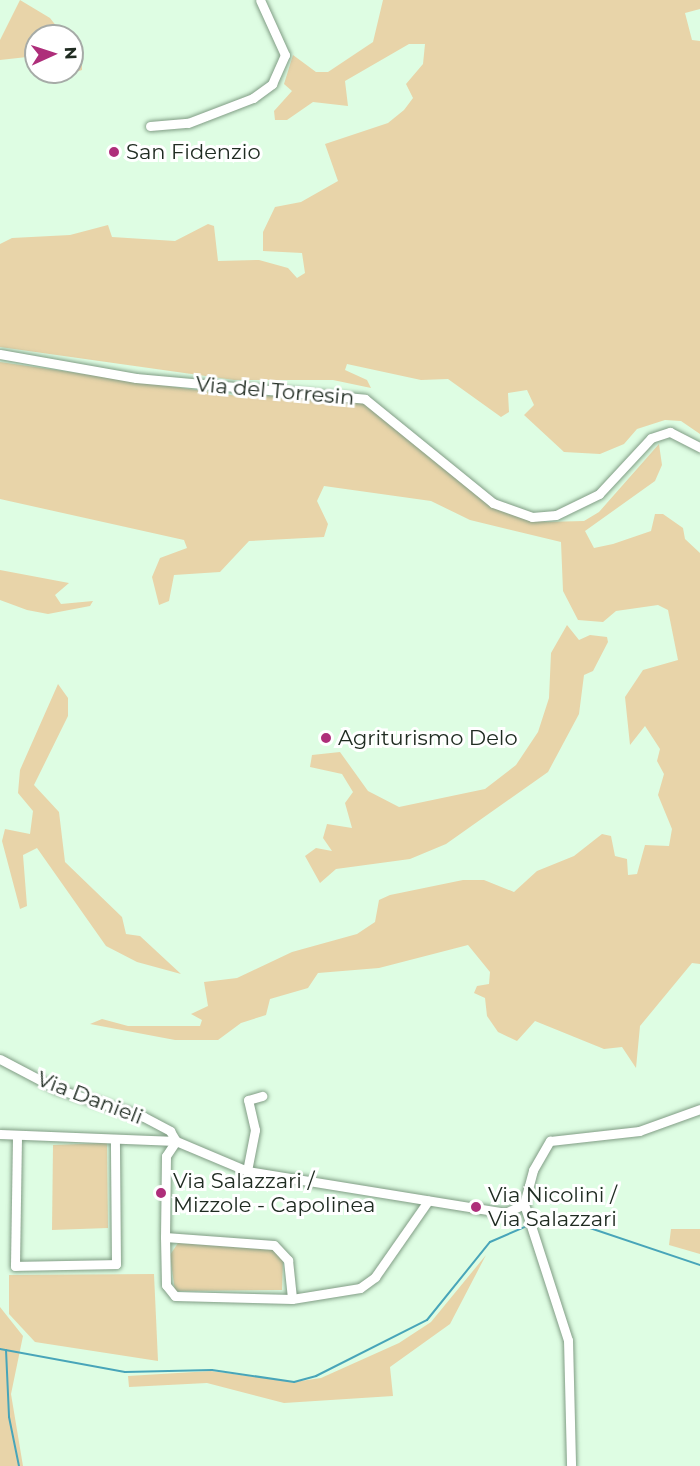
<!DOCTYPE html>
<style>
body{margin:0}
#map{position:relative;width:700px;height:1466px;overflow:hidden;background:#defde3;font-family:Montserrat,sans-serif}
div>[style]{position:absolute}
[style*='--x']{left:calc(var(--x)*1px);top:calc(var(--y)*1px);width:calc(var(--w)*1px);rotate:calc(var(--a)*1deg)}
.green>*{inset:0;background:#e8d4a9}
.stream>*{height:2px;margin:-1px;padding:0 1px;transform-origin:1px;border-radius:1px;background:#48a5b9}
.roads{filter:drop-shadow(0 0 2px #819d85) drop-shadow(0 0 2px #819d85)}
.minor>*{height:9px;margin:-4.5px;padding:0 4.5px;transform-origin:4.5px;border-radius:4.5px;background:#fff}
.dots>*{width:16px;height:16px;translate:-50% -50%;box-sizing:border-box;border:3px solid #fff;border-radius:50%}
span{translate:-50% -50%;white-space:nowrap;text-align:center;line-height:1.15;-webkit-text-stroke:6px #fff;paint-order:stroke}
.poi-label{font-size:21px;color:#202c22}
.left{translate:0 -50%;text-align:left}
.street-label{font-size:21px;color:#202c22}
.north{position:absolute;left:24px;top:24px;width:60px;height:60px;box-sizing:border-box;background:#fff;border:2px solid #a6aba7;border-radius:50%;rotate:87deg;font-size:16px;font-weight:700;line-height:24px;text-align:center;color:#202c22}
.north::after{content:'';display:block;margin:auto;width:21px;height:27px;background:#ae2e7a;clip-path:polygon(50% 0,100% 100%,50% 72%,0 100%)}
</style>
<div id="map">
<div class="green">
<i style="clip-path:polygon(20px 0,50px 18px,64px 36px,36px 36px,36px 56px,0 60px,0 40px)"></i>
<i style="clip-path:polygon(383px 0,700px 0,700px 9px,685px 13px,692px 40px,700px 41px,700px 434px,681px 421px,665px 420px,637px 429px,624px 444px,600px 454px,564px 452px,524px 415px,534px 405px,527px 390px,508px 393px,509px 412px,501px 417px,448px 379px,421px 380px,347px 364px,345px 370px,367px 380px,371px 388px,333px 380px,234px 380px,0 347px,0 244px,12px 238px,70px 235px,108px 225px,112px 237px,175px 241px,208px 224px,214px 226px,218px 261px,259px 260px,288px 268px,297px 278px,305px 273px,302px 253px,263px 251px,263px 232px,275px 207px,301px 202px,338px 181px,325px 144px,388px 123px,404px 110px,413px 98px,406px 84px,423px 64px,425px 44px,409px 44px,345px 81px,348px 106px,313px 102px,287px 120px,275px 120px,274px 111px,292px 91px,284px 84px,293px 55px,316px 72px,328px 72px,373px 42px)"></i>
<i style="clip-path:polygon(72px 44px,82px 61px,82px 70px,73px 73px)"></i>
<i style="clip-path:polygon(0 362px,238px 396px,338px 395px,371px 402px,489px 497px,545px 522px,584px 521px,599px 512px,659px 444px,662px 465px,655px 481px,585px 531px,594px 548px,613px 544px,651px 531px,655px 514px,663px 514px,683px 528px,685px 539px,700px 553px,700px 964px,692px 963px,640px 1026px,636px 1068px,622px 1047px,604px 1049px,535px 1021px,517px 1041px,498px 1032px,487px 1016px,485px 998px,474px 993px,477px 986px,489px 984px,490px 972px,468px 945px,379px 968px,318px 973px,308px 988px,270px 999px,266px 1015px,241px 1023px,218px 1040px,175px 1040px,90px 1024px,102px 1019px,128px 1026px,200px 1026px,202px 1020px,191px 1014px,208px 1006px,204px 982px,237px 978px,292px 952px,357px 934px,375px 922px,379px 900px,390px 895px,463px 880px,484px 880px,514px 892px,537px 871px,574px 856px,602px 834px,611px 836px,615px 856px,627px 859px,628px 875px,637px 874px,645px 845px,669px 846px,672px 829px,658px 795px,664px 774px,657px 761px,660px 749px,645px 726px,630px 745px,625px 697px,643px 670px,678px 660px,668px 610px,658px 605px,616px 611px,603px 622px,578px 620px,563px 591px,561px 542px,470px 520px,431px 501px,324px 486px,317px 501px,328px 524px,324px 537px,249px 541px,220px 572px,174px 575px,169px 601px,159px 605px,152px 577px,160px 558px,187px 548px,184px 540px,0 499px)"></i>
<i style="clip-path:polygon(0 570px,69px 583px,55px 595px,61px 604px,93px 601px,90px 606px,48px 614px,27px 610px,0 600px)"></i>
<i style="clip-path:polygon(567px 625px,579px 640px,590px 635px,607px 637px,608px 642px,593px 671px,584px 675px,579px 714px,548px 772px,446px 844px,410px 859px,336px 869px,320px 883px,305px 856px,316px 848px,332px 851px,323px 838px,327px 824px,352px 828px,345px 803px,353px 792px,342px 774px,310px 767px,312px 755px,340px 752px,368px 791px,399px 807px,485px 789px,516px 765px,538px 732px,549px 698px,551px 653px)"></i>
<i style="clip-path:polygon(58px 684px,68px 698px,68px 716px,34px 785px,59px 812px,65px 862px,122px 917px,126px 934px,140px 936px,181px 974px,137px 962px,106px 946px,37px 848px,23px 855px,27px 906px,20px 909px,2px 841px,5px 829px,30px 834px,33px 811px,18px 793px,20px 770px)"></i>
<i style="clip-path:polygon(107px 1143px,108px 1228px,52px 1230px,53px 1145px)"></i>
<i style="clip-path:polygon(671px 1229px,700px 1229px,700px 1254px,669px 1245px)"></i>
<i style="clip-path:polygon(178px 1243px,274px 1250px,283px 1260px,282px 1290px,175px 1291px,170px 1255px)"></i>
<i style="clip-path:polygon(486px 1255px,450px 1324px,390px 1367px,393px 1396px,284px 1403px,207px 1383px,129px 1387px,128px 1376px,211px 1371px,294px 1382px,321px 1378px,399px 1343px,431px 1322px)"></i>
<i style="clip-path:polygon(154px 1274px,158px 1361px,35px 1342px,9px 1314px,9px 1275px)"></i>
<i style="clip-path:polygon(0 1307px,23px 1336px,11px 1394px,23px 1466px,0 1466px)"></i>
</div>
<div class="stream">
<i style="--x:533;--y:1225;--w:45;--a:-1.3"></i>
<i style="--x:578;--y:1224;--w:129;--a:18.6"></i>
<i style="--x:0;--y:1349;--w:127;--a:10.4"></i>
<i style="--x:125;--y:1372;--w:87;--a:-1.3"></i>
<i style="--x:212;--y:1370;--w:83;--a:8.3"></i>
<i style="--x:294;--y:1382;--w:23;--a:-15"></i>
<i style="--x:316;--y:1376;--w:124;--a:-26.8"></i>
<i style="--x:427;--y:1320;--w:100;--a:-51.1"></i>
<i style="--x:490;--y:1242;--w:40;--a:-23.4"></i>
<i style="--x:6;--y:1350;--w:67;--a:87.4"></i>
<i style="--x:9;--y:1417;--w:50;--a:78.5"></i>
</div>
<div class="roads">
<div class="minor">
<i style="--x:150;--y:126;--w:38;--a:-5"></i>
<i style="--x:188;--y:123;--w:70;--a:-21"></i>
<i style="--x:253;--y:98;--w:24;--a:-36"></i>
<i style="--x:272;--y:84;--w:32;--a:-66"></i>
<i style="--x:285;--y:55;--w:60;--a:-114.4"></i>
<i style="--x:0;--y:354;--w:138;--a:10"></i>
<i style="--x:136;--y:378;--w:230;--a:5.2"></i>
<i style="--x:365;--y:399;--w:165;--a:39.1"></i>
<i style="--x:493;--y:503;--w:41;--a:19.7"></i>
<i style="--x:532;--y:517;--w:24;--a:-5"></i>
<i style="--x:556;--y:515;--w:48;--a:-26"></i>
<i style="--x:599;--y:494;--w:76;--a:-47.1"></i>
<i style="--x:651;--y:438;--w:20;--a:-18"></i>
<i style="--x:670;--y:432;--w:34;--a:27"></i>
<i style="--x:0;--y:1059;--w:64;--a:27.8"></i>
<i style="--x:57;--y:1089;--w:91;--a:17.8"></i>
<i style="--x:144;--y:1117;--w:30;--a:28"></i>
<i style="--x:170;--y:1131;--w:12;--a:59"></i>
<i style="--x:0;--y:1134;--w:176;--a:2.3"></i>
<i style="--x:176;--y:1141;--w:77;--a:22.9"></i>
<i style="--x:247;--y:1171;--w:261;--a:9.2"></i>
<i style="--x:505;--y:1213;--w:21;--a:-25"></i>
<i style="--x:17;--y:1137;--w:129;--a:90.9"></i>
<i style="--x:15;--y:1266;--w:101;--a:-1.1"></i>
<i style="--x:116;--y:1264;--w:125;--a:-90.5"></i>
<i style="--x:176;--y:1141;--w:18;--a:124"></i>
<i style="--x:166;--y:1156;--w:81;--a:90.7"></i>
<i style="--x:165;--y:1237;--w:48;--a:88.8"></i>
<i style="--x:166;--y:1285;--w:14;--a:51"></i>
<i style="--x:175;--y:1296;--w:117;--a:1.5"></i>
<i style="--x:292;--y:1299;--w:69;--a:-9.2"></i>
<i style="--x:360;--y:1288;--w:19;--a:-36"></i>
<i style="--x:375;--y:1277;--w:93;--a:-55.1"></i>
<i style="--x:247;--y:1171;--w:42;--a:-79"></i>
<i style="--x:255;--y:1130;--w:31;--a:-103"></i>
<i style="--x:248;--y:1100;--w:15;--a:-16"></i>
<i style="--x:524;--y:1204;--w:143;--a:72.1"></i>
<i style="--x:568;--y:1340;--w:126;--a:88.6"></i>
<i style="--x:524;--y:1204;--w:35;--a:-75"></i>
<i style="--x:533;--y:1170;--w:34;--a:-60"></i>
<i style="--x:550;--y:1141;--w:90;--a:-6.4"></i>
<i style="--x:639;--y:1131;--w:65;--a:-19.8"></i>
<i style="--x:165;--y:1237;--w:109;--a:4.2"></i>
<i style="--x:274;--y:1245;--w:21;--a:47"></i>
<i style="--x:288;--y:1260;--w:39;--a:84"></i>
</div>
</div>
<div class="dots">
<i style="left:114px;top:152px;background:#ae2e7a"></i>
<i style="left:326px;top:738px;background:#ae2e7a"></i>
<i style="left:161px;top:1193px;background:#ae2e7a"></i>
<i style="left:476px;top:1207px;background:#ae2e7a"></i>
</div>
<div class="poi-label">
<span class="left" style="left:126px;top:152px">San Fidenzio</span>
<span class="left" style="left:338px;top:738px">Agriturismo Delo</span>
<span class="left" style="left:173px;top:1193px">Via Salazzari /<br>Mizzole - Capolinea</span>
<span class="left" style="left:488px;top:1207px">Via Nicolini /<br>Via Salazzari</span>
</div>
<div class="street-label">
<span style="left:275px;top:391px;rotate:5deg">Via del Torresin</span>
<span style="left:90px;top:1098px;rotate:21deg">Via Danieli</span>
</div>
<div class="north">N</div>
</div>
